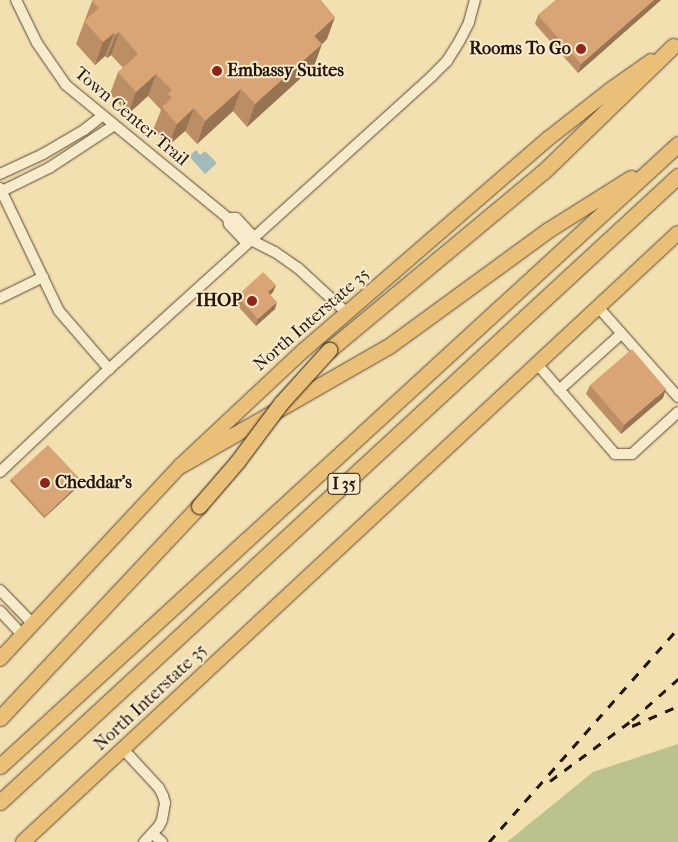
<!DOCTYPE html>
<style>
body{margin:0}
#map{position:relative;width:678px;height:842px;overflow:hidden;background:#f3e0b1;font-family:"IM FELL French Canon",serif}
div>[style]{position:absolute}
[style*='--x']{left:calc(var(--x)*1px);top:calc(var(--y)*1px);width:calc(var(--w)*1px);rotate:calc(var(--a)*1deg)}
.green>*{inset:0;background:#bbc28b}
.water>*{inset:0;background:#a2bab8}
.roads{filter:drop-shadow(0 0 1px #584735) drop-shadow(0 0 1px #584735)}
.minor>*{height:10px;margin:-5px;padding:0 5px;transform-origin:5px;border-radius:5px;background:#f7ebcc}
.major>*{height:14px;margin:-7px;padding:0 7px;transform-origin:7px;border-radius:7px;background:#eac078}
.highway>*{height:15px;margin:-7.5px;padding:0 7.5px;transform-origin:7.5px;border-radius:7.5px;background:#eac078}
.rail>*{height:3px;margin-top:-1.5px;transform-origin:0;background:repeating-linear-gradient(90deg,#24140c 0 9px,transparent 0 18px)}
.bridges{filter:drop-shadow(0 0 1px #24140c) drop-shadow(0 0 1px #24140c)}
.highway-bridge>*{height:15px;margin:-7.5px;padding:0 7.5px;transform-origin:7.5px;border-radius:7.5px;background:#eac078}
.wall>*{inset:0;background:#bb8e66}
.shaded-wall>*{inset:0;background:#987453}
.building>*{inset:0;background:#d9a577}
.dots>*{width:14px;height:14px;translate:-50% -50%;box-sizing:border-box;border:2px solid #f7ebcc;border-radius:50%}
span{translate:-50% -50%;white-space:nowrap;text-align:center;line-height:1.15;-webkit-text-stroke:4px #f7ebcc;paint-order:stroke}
.shield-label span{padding:1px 4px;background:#f7ebcc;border:1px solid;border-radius:4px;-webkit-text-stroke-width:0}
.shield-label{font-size:16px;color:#24140c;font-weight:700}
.poi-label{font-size:18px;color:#24140c;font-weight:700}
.right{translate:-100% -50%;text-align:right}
.left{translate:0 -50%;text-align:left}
.street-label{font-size:18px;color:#24140c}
</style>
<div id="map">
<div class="green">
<i style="clip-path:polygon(678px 744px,678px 842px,507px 842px,593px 772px)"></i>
</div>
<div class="water">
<i style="clip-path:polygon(196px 150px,200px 155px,205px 151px,217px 163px,205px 174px,189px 156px)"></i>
</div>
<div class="roads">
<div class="minor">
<i style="--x:16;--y:0;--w:48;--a:64"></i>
<i style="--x:37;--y:43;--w:51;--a:55.4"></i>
<i style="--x:66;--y:85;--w:210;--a:39.4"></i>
<i style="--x:228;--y:218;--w:6;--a:81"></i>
<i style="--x:229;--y:224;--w:22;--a:47"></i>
<i style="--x:244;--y:240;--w:7;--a:0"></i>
<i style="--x:251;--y:240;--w:27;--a:27"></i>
<i style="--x:275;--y:252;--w:28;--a:35"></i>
<i style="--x:298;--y:268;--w:67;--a:42.6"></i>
<i style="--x:0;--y:174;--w:47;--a:-24.9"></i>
<i style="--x:43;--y:154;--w:48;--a:-30.3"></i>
<i style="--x:84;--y:130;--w:23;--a:-38"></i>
<i style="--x:0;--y:188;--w:136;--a:64.4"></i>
<i style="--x:59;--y:311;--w:77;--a:49.2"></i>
<i style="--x:0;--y:192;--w:55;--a:-26.1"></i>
<i style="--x:49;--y:168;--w:77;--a:-33.3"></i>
<i style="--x:228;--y:218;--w:8;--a:0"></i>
<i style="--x:236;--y:218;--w:21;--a:47"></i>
<i style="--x:250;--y:233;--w:7;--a:82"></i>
<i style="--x:0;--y:298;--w:48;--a:-26"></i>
<i style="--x:599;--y:308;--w:119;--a:48.4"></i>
<i style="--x:538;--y:365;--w:118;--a:49.1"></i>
<i style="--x:615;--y:454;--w:17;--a:0"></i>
<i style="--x:632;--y:454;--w:62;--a:-42.4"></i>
<i style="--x:559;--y:390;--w:84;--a:-42.1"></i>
<i style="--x:0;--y:472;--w:150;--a:-43.4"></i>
<i style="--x:109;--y:369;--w:436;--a:-42.2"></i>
<i style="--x:432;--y:76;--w:21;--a:-45"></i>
<i style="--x:447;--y:61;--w:22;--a:-58"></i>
<i style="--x:459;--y:42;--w:22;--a:-63"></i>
<i style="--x:469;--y:22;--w:23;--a:-75"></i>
<i style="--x:0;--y:590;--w:47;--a:45.9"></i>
<i style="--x:0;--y:611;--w:34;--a:47"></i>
<i style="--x:123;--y:749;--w:53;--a:47.3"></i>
<i style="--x:159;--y:788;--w:9;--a:63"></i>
<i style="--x:163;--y:796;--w:7;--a:74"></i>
<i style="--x:165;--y:803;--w:17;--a:100"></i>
<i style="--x:162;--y:820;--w:7;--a:117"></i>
<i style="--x:159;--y:826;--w:22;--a:133"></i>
<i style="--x:153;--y:834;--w:12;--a:42"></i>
</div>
<div class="major">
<i style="--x:0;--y:659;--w:265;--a:-47"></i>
<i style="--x:181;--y:465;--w:168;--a:-43.1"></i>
<i style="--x:304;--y:350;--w:324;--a:-40.9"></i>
<i style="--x:549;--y:138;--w:78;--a:-38.2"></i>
<i style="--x:610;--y:90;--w:50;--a:-35.3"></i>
<i style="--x:23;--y:842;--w:894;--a:-42.92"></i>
</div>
<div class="highway">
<i style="--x:329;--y:350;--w:278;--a:-39.8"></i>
<i style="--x:543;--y:172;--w:181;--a:-44.1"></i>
<i style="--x:181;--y:465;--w:240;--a:-29.8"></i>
<i style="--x:389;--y:346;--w:197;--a:-36.1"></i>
<i style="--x:548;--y:230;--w:98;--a:-32.1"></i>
<i style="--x:0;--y:718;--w:291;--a:-46.8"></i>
<i style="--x:0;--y:766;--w:920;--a:-42.53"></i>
<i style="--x:0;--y:802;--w:923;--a:-42.72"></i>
</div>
</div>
<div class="rail">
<i style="--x:632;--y:726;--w:50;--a:-23.5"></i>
<i style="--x:550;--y:781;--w:102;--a:-36.6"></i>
<i style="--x:632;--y:720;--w:62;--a:-41.7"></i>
<i style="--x:489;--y:842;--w:286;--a:-48.5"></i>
</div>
<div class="bridges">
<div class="highway-bridge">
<i style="--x:199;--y:506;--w:58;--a:-49.2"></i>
<i style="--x:237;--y:462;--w:74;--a:-53.3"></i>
<i style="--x:281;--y:403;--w:72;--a:-47.8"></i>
</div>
</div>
<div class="wall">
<i style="clip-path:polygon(556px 0,661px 0,578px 73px,535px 24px,538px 15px)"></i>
<i style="clip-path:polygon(92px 1px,327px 39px,322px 44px,314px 66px,247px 127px,233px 111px,197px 144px,185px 131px,168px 146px,153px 130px,161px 110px,148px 96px,128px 114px,110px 94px,118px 72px,123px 68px,111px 55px,107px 58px,105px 56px,95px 65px,76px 44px)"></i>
<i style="clip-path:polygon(276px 285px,273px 292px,270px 295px,275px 309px,256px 326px,235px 303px,237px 296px)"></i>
<i style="clip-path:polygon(590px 385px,663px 398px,621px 434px,586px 394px)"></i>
<i style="clip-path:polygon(11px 479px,81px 484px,44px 518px,10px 481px)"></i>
</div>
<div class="shaded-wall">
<i style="clip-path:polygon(654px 0,661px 0,578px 73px,581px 64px)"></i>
<i style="clip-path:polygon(335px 17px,327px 39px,322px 44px,314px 66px,247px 127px,255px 104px,314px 36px)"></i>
<i style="clip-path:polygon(119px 32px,111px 55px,107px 58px,116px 35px)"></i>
<i style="clip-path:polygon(114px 33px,105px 56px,95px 65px,103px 42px)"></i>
<i style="clip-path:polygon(156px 74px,148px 96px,128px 114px,136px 92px)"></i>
<i style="clip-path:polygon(241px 89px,233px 111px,197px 144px,205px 121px)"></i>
<i style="clip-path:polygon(194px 108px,185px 131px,168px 146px,177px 124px)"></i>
<i style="clip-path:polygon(276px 285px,273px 292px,266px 299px,268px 292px)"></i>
<i style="clip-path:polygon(277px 302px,275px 309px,256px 326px,258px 319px)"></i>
<i style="clip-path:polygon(666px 389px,663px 398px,621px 434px,624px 425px)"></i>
<i style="clip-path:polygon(82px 481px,81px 484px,44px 518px,45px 516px)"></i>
</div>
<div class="building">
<i style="clip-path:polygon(92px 0,321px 0,335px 17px,314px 36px,322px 44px,255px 104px,241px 89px,205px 121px,194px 108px,177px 124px,162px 107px,172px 98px,168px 94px,172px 90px,156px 74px,136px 92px,118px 72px,138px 54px,119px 32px,116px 35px,114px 33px,103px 42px,84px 21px,99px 8px,92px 1px)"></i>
<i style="clip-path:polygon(556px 0,654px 0,581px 64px,538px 15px)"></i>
<i style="clip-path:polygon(263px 272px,276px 285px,268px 292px,277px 302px,258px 319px,237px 296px)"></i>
<i style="clip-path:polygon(632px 349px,666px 389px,624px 425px,590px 385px)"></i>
<i style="clip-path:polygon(48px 445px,82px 481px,45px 516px,11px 479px)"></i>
</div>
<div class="dots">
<i style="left:581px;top:49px;background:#8f2418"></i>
<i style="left:217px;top:71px;background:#8f2418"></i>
<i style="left:252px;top:301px;background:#8f2418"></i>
<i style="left:45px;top:483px;background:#8f2418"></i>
</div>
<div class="shield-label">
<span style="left:344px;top:484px">I 35</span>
</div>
<div class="poi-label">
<span class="right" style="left:571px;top:49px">Rooms To Go</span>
<span class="left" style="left:227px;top:71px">Embassy Suites</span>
<span class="right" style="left:242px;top:301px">IHOP</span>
<span class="left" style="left:55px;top:483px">Cheddar's</span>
</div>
<div class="street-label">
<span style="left:131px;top:117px;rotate:40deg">Town Center Trail</span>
<span style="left:312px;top:320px;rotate:-41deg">North Interstate 35</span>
<span style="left:151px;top:698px;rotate:-43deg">North Interstate 35</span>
</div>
</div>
